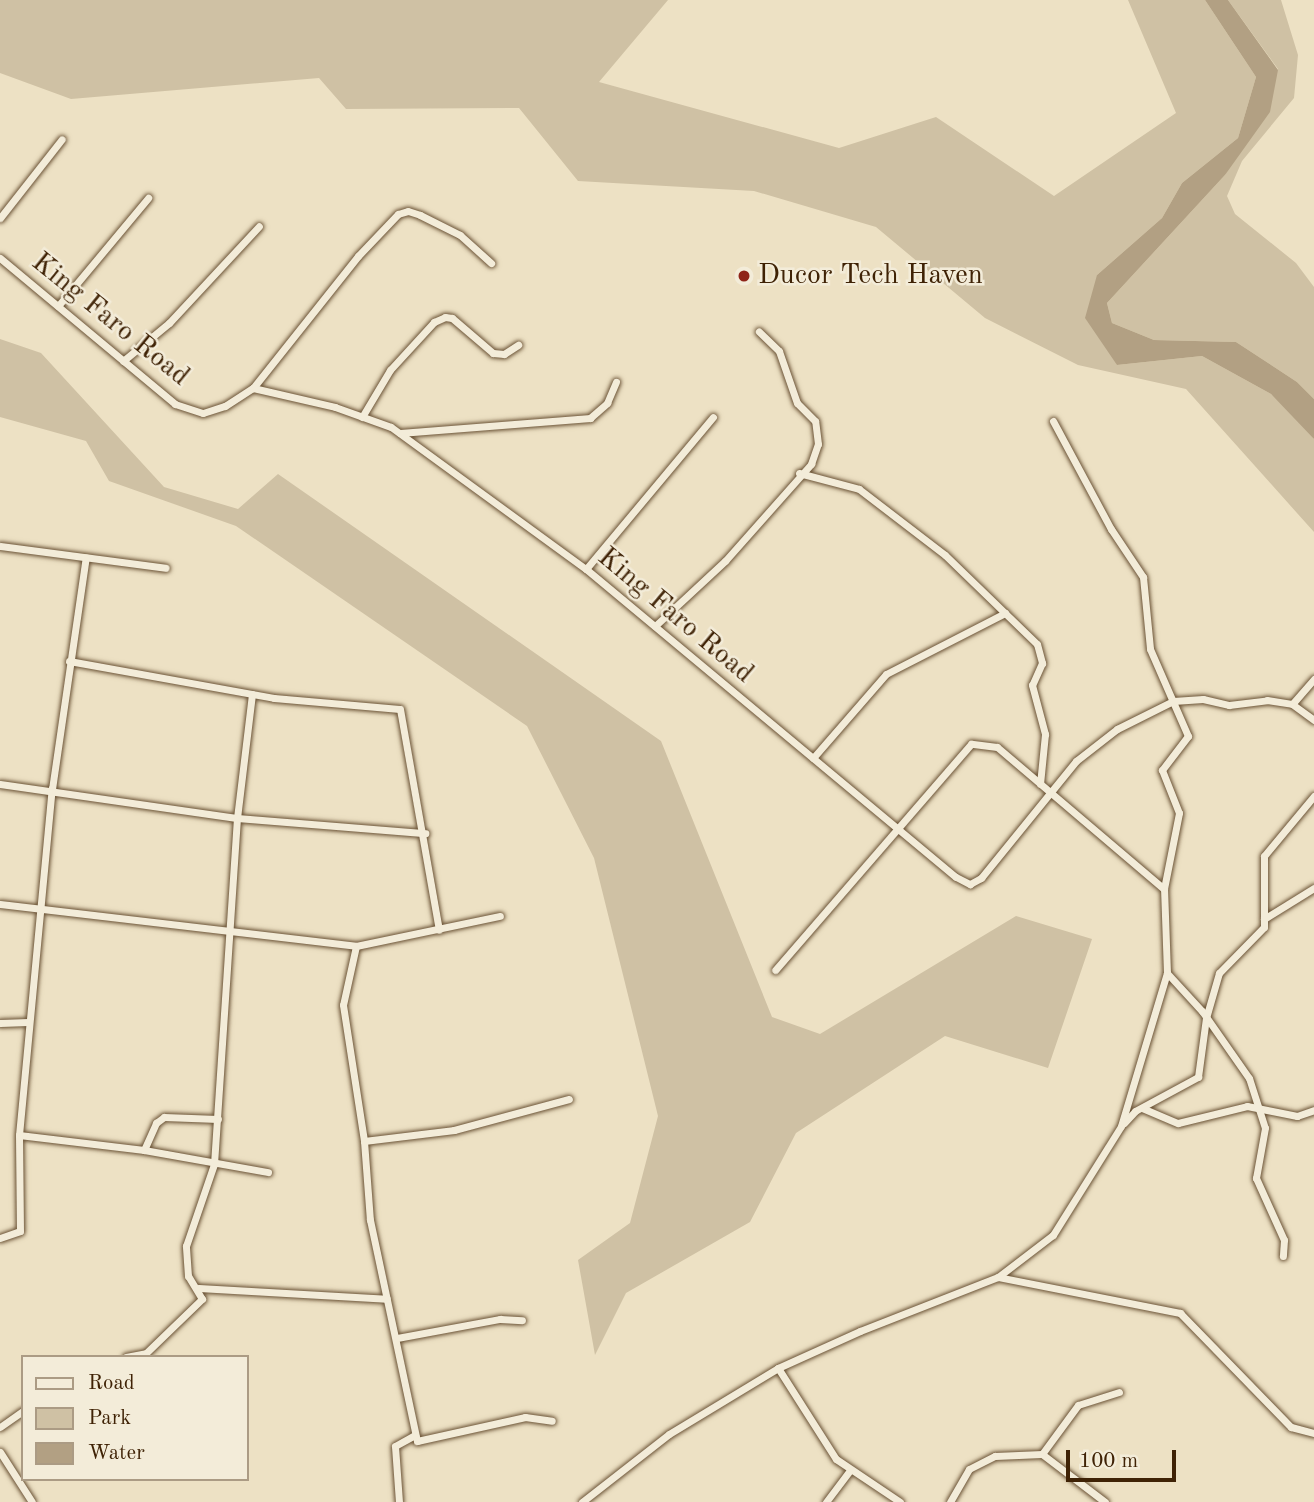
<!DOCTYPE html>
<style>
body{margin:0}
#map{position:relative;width:1314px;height:1502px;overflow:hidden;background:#ede1c4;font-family:"Old Standard TT",serif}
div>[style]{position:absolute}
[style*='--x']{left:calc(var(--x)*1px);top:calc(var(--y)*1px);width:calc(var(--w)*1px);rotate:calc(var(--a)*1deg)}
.green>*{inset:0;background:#cfc1a4}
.water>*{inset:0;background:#b2a083}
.roads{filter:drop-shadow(0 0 2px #6a5235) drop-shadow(0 0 2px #6a5235)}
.minor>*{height:7px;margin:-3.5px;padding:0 3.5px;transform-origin:3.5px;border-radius:3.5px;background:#f3ecd9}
.dots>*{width:19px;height:19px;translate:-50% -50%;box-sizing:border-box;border:4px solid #f3ecd9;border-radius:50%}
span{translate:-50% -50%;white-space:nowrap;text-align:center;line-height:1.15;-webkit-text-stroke:5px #f3ecd9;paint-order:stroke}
.poi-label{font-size:28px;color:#3f2205}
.left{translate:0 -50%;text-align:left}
.street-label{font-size:28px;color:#3f2205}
.legend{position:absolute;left:21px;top:1355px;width:228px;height:126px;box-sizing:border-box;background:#f3ecd9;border:2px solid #ab9b84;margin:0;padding:9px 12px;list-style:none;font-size:21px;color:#3f2205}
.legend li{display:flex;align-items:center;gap:14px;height:35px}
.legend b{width:35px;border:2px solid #ab9b84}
.scale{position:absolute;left:1066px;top:1450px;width:110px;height:32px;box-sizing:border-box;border:4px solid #3f2205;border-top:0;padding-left:9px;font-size:21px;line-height:24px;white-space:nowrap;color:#3f2205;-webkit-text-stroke:5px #f3ecd9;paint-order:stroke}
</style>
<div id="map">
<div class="green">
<i style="clip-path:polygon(0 0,668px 0,599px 82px,839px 148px,936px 117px,1054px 196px,1176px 113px,1128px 0,1205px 0,1256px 77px,1238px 138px,1182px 183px,1162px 218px,1097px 275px,1117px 365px,1202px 356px,1271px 394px,1304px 424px,1314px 439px,1314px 532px,1186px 389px,1078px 365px,985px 318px,876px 227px,754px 191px,578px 181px,519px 108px,346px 109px,319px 78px,71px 99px,0 73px)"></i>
<i style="clip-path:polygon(1228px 0,1281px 0,1298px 55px,1294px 98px,1242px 161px,1227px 196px,1235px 214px,1296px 263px,1314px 287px,1314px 399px,1297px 382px,1236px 342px,1154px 340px,1112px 323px,1107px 303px,1225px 175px,1278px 69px)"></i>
<i style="clip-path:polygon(0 339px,41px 353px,164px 487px,238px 509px,278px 474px,661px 741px,772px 1017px,820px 1034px,1016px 916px,1092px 939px,1048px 1068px,945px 1036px,796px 1133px,750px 1222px,626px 1293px,595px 1355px,578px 1260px,630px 1223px,658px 1116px,594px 858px,527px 726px,236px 526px,109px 481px,86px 441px,0 417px)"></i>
</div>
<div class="water">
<i style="clip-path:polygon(1205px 0,1228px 0,1278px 70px,1270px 112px,1225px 175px,1107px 303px,1112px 323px,1154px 340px,1236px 342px,1297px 382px,1314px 399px,1314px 439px,1271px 394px,1202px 356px,1117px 365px,1085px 318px,1097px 275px,1162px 218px,1182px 183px,1238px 138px,1256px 77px)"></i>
</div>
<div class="roads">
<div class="minor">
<i style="--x:0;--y:218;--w:100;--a:-51.9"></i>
<i style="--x:0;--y:258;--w:228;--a:39.8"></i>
<i style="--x:175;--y:404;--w:29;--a:18"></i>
<i style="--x:203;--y:413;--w:23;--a:-18"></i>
<i style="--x:225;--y:406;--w:33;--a:-33"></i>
<i style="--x:253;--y:388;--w:84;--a:13"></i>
<i style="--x:335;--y:407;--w:59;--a:19.7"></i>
<i style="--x:391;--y:427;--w:241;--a:36.1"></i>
<i style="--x:586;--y:569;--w:481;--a:39.8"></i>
<i style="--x:956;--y:877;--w:16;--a:27"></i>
<i style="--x:970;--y:884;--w:13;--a:-29"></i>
<i style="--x:981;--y:878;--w:151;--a:-50.9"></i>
<i style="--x:1076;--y:761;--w:52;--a:-38"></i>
<i style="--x:1117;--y:729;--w:63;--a:-26.6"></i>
<i style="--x:1173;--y:701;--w:30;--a:-4"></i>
<i style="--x:1203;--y:699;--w:27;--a:13"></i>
<i style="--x:1229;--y:705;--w:38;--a:-7"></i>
<i style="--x:1267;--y:700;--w:25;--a:9"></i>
<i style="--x:58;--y:306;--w:141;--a:-50.2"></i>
<i style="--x:123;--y:361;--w:60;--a:-39.6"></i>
<i style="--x:169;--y:323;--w:132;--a:-47.1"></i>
<i style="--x:253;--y:388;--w:169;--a:-51.5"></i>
<i style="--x:358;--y:256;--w:58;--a:-46.4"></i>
<i style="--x:398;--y:214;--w:10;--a:-17"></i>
<i style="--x:408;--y:211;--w:13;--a:18"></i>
<i style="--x:420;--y:215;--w:45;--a:26.6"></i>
<i style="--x:460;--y:235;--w:42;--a:42.1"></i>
<i style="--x:362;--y:417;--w:55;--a:-59.2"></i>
<i style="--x:390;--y:370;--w:65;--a:-47.5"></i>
<i style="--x:434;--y:322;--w:12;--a:-24"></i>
<i style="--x:445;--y:317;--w:7;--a:8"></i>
<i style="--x:452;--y:318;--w:54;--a:40.5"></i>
<i style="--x:493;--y:353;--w:11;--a:5"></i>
<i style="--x:504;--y:354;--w:17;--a:-33"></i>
<i style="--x:1053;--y:421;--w:123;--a:61.8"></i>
<i style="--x:1111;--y:529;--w:58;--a:56.3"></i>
<i style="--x:1143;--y:577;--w:72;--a:84.4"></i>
<i style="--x:1150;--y:649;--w:95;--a:66.4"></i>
<i style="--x:1188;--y:736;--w:43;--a:127.4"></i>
<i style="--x:1162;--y:770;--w:46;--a:68.4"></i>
<i style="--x:1179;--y:813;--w:77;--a:101.2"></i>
<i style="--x:400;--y:433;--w:191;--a:-4.5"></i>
<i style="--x:590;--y:418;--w:23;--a:-41"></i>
<i style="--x:607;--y:403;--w:23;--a:-67"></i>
<i style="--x:799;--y:473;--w:62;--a:14.9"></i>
<i style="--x:859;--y:489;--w:108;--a:37.5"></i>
<i style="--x:945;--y:555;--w:128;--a:44.1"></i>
<i style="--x:1037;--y:644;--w:20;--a:75"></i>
<i style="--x:1042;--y:663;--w:24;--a:114"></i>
<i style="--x:1032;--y:685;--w:51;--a:75.1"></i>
<i style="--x:1045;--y:734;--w:50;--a:95.7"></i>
<i style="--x:0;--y:546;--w:167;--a:7.5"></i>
<i style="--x:586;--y:569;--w:198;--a:-50.1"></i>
<i style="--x:655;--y:626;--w:96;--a:-42.9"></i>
<i style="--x:725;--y:561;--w:130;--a:-48.4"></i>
<i style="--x:811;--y:464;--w:21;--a:-71"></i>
<i style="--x:818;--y:444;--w:23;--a:-97"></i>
<i style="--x:815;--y:421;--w:25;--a:-135"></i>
<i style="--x:797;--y:403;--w:55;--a:-109.1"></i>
<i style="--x:779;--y:351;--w:28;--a:-136"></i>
<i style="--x:69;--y:661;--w:208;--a:10.2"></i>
<i style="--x:274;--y:698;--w:126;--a:5"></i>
<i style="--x:400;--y:709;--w:224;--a:80"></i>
<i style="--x:1314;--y:679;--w:33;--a:131"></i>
<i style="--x:1292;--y:704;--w:27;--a:36"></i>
<i style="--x:813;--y:758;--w:111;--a:-49"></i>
<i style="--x:886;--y:674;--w:134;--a:-27.1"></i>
<i style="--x:0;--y:784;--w:239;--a:8.2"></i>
<i style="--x:237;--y:818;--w:189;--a:4.6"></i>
<i style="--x:0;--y:904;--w:358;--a:6.7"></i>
<i style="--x:356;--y:946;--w:147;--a:-11.8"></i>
<i style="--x:1264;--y:919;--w:59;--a:-31.8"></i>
<i style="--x:356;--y:946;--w:60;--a:102.4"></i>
<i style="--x:343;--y:1005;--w:138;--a:81.2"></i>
<i style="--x:364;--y:1141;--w:79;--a:85.7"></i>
<i style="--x:370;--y:1220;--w:226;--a:78"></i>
<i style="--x:417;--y:1441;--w:111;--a:-12.5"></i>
<i style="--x:525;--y:1417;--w:27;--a:8"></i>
<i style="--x:1167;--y:973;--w:52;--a:47.4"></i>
<i style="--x:1202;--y:1011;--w:82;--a:55"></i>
<i style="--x:1249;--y:1078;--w:52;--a:72.3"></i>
<i style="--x:1265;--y:1128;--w:51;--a:100.2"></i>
<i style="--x:1256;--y:1178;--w:68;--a:65.7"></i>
<i style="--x:1284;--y:1240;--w:16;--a:94"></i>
<i style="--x:0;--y:1023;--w:28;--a:-2"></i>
<i style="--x:1142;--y:1108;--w:39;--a:23"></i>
<i style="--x:1178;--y:1123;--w:71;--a:-13.8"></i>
<i style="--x:1247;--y:1106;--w:51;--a:11.3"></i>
<i style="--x:1297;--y:1116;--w:18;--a:-19"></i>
<i style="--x:1124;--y:1123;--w:16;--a:-47"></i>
<i style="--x:1135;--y:1111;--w:72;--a:-28.4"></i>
<i style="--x:1198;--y:1077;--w:60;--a:-82.3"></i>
<i style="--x:1206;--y:1018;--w:47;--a:-73.9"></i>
<i style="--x:1219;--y:973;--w:64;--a:-45.6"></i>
<i style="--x:1264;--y:927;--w:71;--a:-90"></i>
<i style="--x:1264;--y:856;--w:78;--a:-50.2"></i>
<i style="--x:19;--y:1135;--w:348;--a:-84.6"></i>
<i style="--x:52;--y:789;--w:234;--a:-81.7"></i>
<i style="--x:364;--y:1141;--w:91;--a:-7"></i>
<i style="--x:454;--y:1130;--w:119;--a:-15.1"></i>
<i style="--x:144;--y:1150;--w:30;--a:-66"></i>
<i style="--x:156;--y:1123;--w:10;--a:-37"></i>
<i style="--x:164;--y:1117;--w:54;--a:2.1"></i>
<i style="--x:0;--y:1238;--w:21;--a:-19"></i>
<i style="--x:20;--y:1231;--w:96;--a:-90.6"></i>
<i style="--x:19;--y:1135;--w:126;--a:6.8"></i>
<i style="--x:144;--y:1150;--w:126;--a:10.1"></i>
<i style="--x:998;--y:1277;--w:186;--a:11.2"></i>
<i style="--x:1180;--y:1313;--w:159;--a:45.8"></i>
<i style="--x:1291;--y:1427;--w:24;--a:15"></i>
<i style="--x:198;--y:1288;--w:189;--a:3.3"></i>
<i style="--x:397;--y:1338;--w:105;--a:-10.5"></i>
<i style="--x:500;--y:1319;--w:22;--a:3"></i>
<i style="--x:126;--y:1357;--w:20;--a:-11"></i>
<i style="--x:146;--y:1353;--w:78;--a:-44"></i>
<i style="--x:202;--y:1299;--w:27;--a:-121"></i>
<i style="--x:188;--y:1276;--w:30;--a:-94"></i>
<i style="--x:186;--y:1246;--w:87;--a:-71.1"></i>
<i style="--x:214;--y:1164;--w:347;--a:-86.2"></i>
<i style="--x:237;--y:818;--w:125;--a:-83.1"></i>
<i style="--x:778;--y:1368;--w:108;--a:57.5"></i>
<i style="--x:836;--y:1459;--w:77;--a:33.9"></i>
<i style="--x:0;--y:1427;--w:28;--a:-35"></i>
<i style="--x:0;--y:1452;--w:59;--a:57.4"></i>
<i style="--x:1042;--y:1454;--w:79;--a:37.3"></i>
<i style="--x:399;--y:1502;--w:56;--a:-94.1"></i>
<i style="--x:395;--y:1446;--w:23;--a:-29"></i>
<i style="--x:582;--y:1502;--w:110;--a:-38"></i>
<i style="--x:669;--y:1434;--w:127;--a:-31.2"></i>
<i style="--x:778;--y:1368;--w:90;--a:-24.3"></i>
<i style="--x:860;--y:1331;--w:148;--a:-21.4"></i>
<i style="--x:998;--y:1277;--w:69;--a:-37.4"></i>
<i style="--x:1053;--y:1235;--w:128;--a:-58"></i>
<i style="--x:1121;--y:1126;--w:160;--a:-73.3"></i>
<i style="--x:1167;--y:973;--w:84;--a:-92"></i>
<i style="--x:1164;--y:889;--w:219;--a:-139.6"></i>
<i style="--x:997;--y:747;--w:26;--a:-173"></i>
<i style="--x:971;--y:744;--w:299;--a:130.9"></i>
<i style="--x:826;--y:1502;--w:40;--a:-53"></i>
<i style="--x:950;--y:1502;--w:38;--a:-60"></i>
<i style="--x:969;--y:1469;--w:29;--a:-27"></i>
<i style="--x:995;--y:1456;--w:47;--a:-2.4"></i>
<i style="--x:1042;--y:1454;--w:61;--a:-53.7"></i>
<i style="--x:1078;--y:1405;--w:43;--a:-17.6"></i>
</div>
</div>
<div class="dots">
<i style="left:744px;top:276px;background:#8f2418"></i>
</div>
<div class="poi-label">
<span class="left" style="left:758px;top:276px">Ducor Tech Haven</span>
</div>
<div class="street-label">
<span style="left:110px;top:320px;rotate:39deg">King Faro Road</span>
<span style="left:675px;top:616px;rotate:40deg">King Faro Road</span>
</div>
<ul class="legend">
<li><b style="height:9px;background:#f3ecd9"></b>Road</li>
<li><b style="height:19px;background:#cfc1a4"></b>Park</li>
<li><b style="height:19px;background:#b2a083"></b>Water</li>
</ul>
<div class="scale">100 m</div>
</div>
